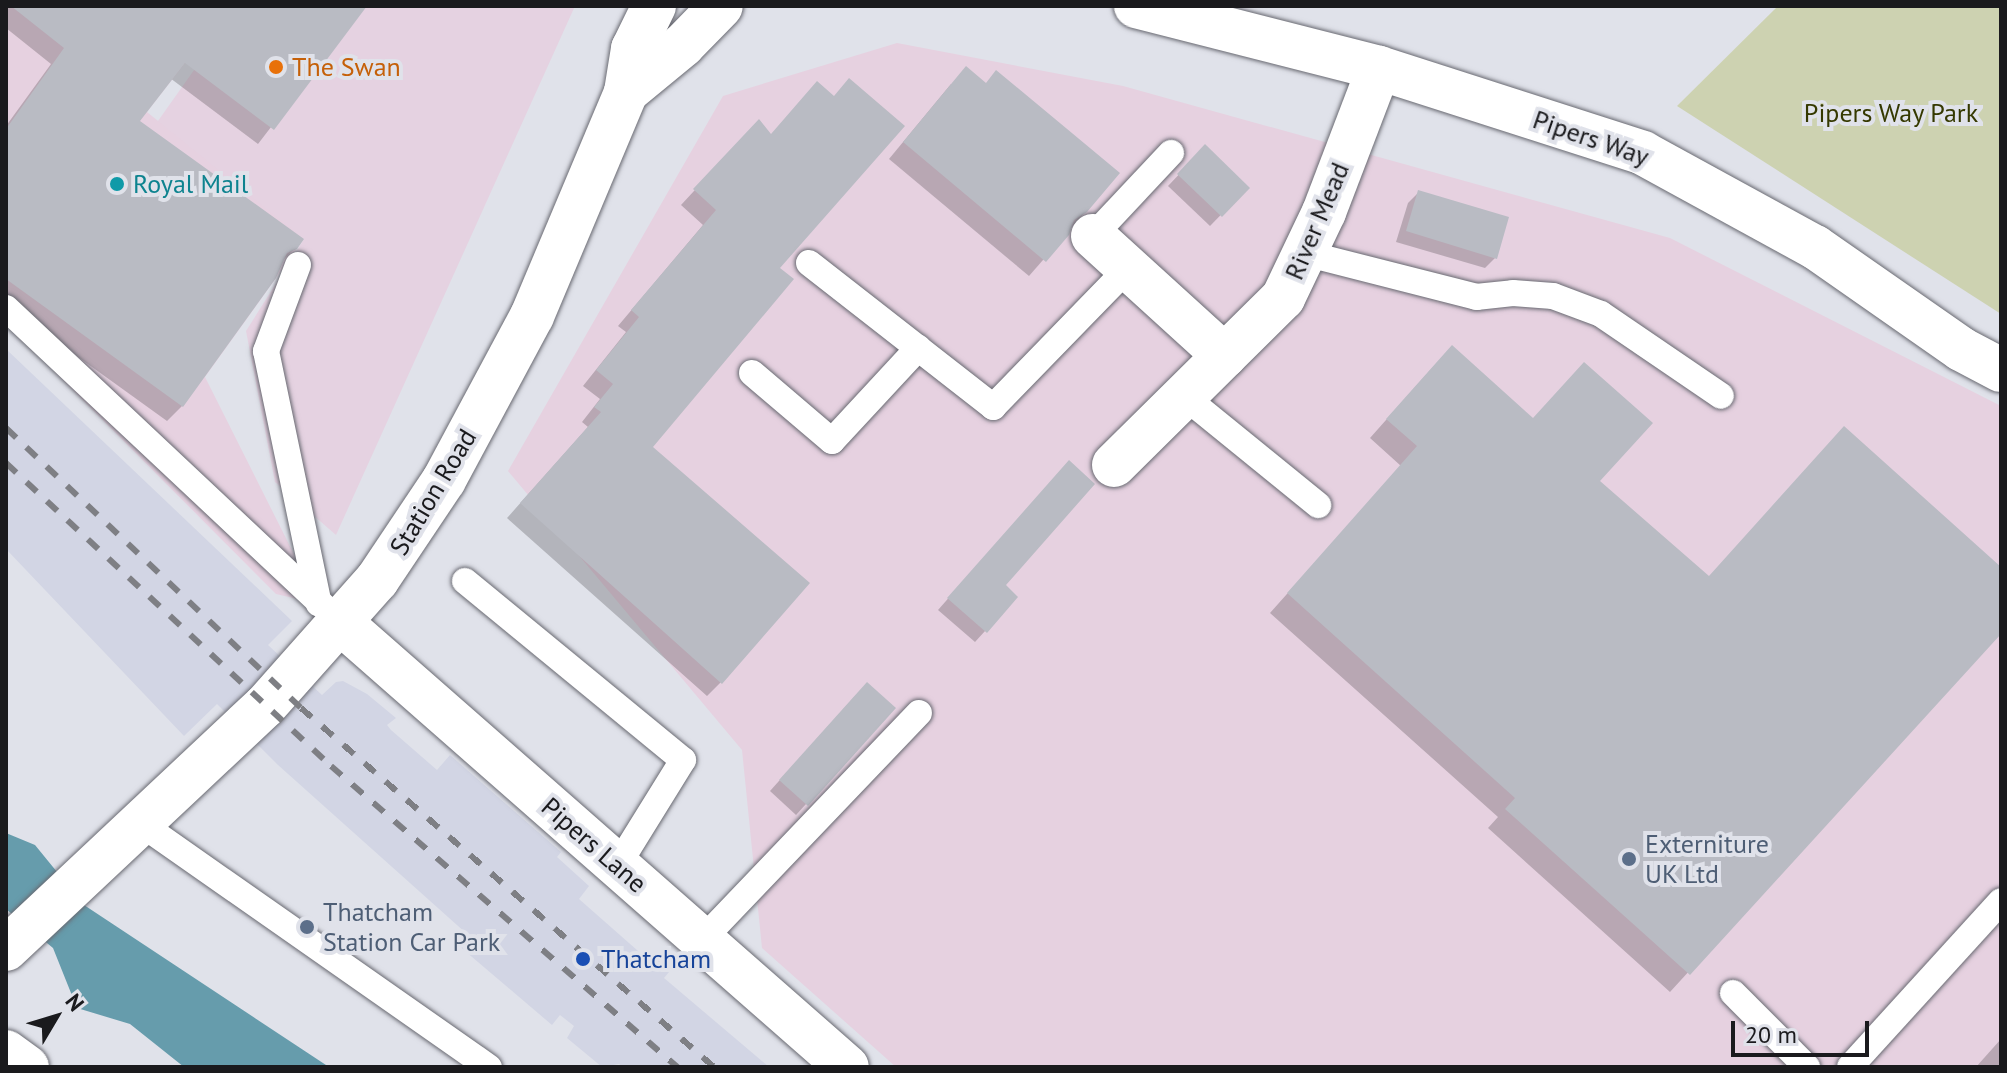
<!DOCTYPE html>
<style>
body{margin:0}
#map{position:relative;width:2007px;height:1073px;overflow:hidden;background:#e0e2ea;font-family:"PT Sans",sans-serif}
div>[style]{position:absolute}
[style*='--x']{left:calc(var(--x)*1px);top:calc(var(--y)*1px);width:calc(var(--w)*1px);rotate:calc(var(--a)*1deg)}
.commercial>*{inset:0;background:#e5d2e1}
.industrial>*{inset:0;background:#e6d1e0}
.built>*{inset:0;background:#d2d5e4}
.green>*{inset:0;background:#cdd2b1}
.water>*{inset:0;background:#669cac}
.shadow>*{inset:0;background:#0003}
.building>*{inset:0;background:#b9bbc3}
.roads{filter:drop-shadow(0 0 2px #686971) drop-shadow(0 0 2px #686971)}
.service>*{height:26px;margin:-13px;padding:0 13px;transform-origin:13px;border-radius:13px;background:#fff}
.minor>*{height:44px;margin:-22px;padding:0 22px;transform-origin:22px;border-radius:22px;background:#fff}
.tertiary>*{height:44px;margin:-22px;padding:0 22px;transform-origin:22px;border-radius:22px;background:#fff}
.rail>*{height:6px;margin-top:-3px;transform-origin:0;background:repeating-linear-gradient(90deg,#7e7f84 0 14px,transparent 0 28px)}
.dots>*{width:22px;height:22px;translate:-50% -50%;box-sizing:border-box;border:4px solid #e0e2ea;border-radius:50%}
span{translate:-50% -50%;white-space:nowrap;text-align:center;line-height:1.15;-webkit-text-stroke:8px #e0e2ea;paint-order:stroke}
.food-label{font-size:26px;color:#c56008}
.left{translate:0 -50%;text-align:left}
.park-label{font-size:26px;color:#353901}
.street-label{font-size:26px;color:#1a1a1d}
.culture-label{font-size:26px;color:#0d838f}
.service-label{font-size:26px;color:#4e5e75}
.transit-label{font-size:26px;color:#164399}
.frame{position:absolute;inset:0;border:8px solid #1a1a1d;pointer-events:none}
.north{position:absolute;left:16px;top:977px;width:80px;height:80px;-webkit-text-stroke:6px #e0e2ea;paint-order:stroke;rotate:52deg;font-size:22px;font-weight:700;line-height:32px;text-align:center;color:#1a1a1d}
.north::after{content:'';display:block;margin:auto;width:28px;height:36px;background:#1a1a1d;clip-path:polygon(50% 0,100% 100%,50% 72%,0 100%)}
.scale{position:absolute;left:1731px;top:1021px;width:138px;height:36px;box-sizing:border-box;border:4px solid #1a1a1d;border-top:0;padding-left:10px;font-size:24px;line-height:28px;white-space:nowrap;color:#1a1a1d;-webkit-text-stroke:6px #e0e2ea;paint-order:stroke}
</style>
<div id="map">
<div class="commercial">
<i style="clip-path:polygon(182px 6px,575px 6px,336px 535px,275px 482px,246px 331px,304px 239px,153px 128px,216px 39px)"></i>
</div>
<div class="industrial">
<i style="clip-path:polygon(6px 6px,165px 6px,206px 36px,147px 112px,304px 239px,205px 377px,319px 604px,276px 594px,6px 323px)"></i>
<i style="clip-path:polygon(897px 43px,1123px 86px,1670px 238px,2001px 406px,2001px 1067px,896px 1067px,762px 948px,742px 750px,508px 471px,723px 96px)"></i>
</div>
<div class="built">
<i style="clip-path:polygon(6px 349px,292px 621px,268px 645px,322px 695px,336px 682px,343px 681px,367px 694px,396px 718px,387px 725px,391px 730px,437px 770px,450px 755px,561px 852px,557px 857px,589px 886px,579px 899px,654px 965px,662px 956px,674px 966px,664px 978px,769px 1067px,623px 1067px,619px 1064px,602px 1067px,567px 1038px,574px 1026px,560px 1015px,552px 1025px,465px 951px,458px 944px,467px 934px,278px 765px,217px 704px,184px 736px,6px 549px)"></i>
</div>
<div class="green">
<i style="clip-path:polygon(1778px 6px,2001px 6px,2001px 314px,1677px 106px)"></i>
</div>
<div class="water">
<i style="clip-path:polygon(6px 833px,35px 845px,84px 905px,329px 1067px,184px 1067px,130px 1024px,77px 1008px,53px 948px,6px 909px)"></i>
</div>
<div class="shadow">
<i style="clip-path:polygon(6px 6px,364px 6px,258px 144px,170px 78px,137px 121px,295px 248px,281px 262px,182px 406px,167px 421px,6px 305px,6px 126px,51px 64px,6px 28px)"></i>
<i style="clip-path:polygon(951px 84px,1086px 211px,1029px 276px,889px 159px)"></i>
<i style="clip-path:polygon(745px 136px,650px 447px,721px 682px,707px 696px,507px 518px,588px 427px,582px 422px,600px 399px,583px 386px,626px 332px,618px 326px,703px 225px,681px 205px)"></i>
<i style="clip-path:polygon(1205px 147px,1247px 188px,1210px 226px,1168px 186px)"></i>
<i style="clip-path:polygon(1419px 192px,1495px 258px,1485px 268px,1396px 242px,1408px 203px)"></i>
<i style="clip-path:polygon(1434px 366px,1597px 482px,1708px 578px,2001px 570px,2001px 630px,1670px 992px,1488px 828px,1498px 817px,1270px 613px,1401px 466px,1370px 438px)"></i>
<i style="clip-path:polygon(1058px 474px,1003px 585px,1016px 597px,975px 642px,938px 610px)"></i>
<i style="clip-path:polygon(856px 695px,806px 804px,796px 815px,770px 791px)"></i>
<i style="clip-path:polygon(2001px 1039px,2001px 1067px,1976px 1067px)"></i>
</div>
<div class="building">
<i style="clip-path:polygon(11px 6px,367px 6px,274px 130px,185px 63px,140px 121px,304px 239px,297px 249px,287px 253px,276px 278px,183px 407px,6px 279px,6px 129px,64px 48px)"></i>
<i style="clip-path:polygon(966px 66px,986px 83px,996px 70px,1120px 173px,1087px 212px,1074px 220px,1069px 235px,1046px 262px,903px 142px)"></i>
<i style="clip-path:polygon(849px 78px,905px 126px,780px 268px,794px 279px,653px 447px,810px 583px,722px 684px,520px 503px,601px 412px,594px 407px,613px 384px,596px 370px,639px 317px,631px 310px,716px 210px,693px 189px,759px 119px,771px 134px,817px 81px,834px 96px)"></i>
<i style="clip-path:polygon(1205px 144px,1250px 188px,1222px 217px,1177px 174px)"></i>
<i style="clip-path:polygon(1418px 190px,1509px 217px,1497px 259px,1406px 231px)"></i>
<i style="clip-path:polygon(1452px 345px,1533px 418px,1584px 362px,1653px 423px,1600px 481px,1709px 576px,1844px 426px,2001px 567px,2001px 634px,1690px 975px,1505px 809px,1515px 798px,1287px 593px,1417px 446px,1386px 419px)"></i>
<i style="clip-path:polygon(1069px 460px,1095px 484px,1006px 585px,1018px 597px,987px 633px,947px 598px)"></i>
<i style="clip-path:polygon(867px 682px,896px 708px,808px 806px,779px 780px)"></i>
</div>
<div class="roads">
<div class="service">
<i style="--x:1093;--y:236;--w:114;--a:-46.8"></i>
<i style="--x:1304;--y:253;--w:178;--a:14.3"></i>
<i style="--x:1476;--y:297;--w:37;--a:-6"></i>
<i style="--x:1513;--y:293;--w:40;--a:4.3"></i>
<i style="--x:1553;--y:296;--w:51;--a:20.6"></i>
<i style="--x:1601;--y:314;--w:145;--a:34.3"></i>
<i style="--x:809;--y:263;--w:234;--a:38"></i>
<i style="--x:993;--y:407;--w:194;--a:-45.8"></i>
<i style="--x:298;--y:265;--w:92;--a:110.4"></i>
<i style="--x:266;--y:351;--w:258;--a:78.2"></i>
<i style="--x:6;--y:308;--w:460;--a:43.2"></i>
<i style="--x:752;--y:373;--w:105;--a:40.4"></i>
<i style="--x:832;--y:441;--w:127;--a:-47.2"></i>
<i style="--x:1184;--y:396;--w:173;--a:39.1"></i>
<i style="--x:465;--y:581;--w:282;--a:39.4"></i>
<i style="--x:683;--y:760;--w:123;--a:121.8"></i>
<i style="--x:140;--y:823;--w:426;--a:35"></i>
<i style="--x:702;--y:940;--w:314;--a:-46.3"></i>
<i style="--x:1733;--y:993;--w:105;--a:45"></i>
<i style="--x:1850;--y:1067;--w:224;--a:-47.7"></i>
</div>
<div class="minor">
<i style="--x:1093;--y:236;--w:178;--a:42.3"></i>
<i style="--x:1114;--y:465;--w:238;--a:-44.7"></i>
<i style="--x:1283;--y:298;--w:95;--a:-64.5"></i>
<i style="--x:1324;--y:212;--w:154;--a:-69.1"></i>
<i style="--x:341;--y:623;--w:673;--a:41.27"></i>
<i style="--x:6;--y:1052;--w:26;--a:36"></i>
</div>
<div class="tertiary">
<i style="--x:1136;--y:6;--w:251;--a:14.3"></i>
<i style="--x:1379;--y:68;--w:277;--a:17.8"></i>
<i style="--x:1643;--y:153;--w:196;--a:28.7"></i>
<i style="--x:1815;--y:247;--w:178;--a:34.9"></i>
<i style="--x:1961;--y:349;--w:45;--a:27.7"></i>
<i style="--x:626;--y:92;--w:44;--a:-80.8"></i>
<i style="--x:633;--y:49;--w:48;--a:-64"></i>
<i style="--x:6;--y:949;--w:355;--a:-43.2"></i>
<i style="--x:265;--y:706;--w:169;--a:-48.4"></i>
<i style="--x:377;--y:580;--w:120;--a:-56.2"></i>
<i style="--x:444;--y:480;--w:186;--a:-61.8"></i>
<i style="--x:532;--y:316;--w:243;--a:-67.2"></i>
<i style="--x:626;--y:92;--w:74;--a:-39.5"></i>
<i style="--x:683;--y:45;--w:54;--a:-45.7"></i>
</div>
</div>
<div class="rail">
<i style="--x:6;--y:428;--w:407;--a:43.5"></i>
<i style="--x:301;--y:708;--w:547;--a:41"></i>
<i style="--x:6;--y:463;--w:444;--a:43"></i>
<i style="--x:331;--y:766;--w:459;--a:41"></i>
</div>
<div class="dots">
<i style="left:276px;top:67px;background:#e8710a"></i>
<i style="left:117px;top:184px;background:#0f9aa8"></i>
<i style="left:1629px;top:859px;background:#5c6f8a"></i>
<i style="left:307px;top:927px;background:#5c6f8a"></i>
<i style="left:583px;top:959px;background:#1a4fb4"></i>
</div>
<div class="food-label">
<span class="left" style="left:292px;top:67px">The Swan</span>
</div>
<div class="park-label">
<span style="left:1891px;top:113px">Pipers Way Park</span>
</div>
<div class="street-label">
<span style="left:1591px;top:138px;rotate:19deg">Pipers Way</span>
<span style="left:1317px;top:221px;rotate:-67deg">River Mead</span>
<span style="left:433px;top:492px;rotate:-59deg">Station Road</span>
<span style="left:594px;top:845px;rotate:41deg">Pipers Lane</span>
</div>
<div class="culture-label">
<span class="left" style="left:133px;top:184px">Royal Mail</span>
</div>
<div class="service-label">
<span class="left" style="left:1645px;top:859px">Externiture<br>UK Ltd</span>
<span class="left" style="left:323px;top:927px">Thatcham<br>Station Car Park</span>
</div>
<div class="transit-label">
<span class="left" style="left:601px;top:959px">Thatcham</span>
</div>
<div class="frame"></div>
<div class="north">N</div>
<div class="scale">20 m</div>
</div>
